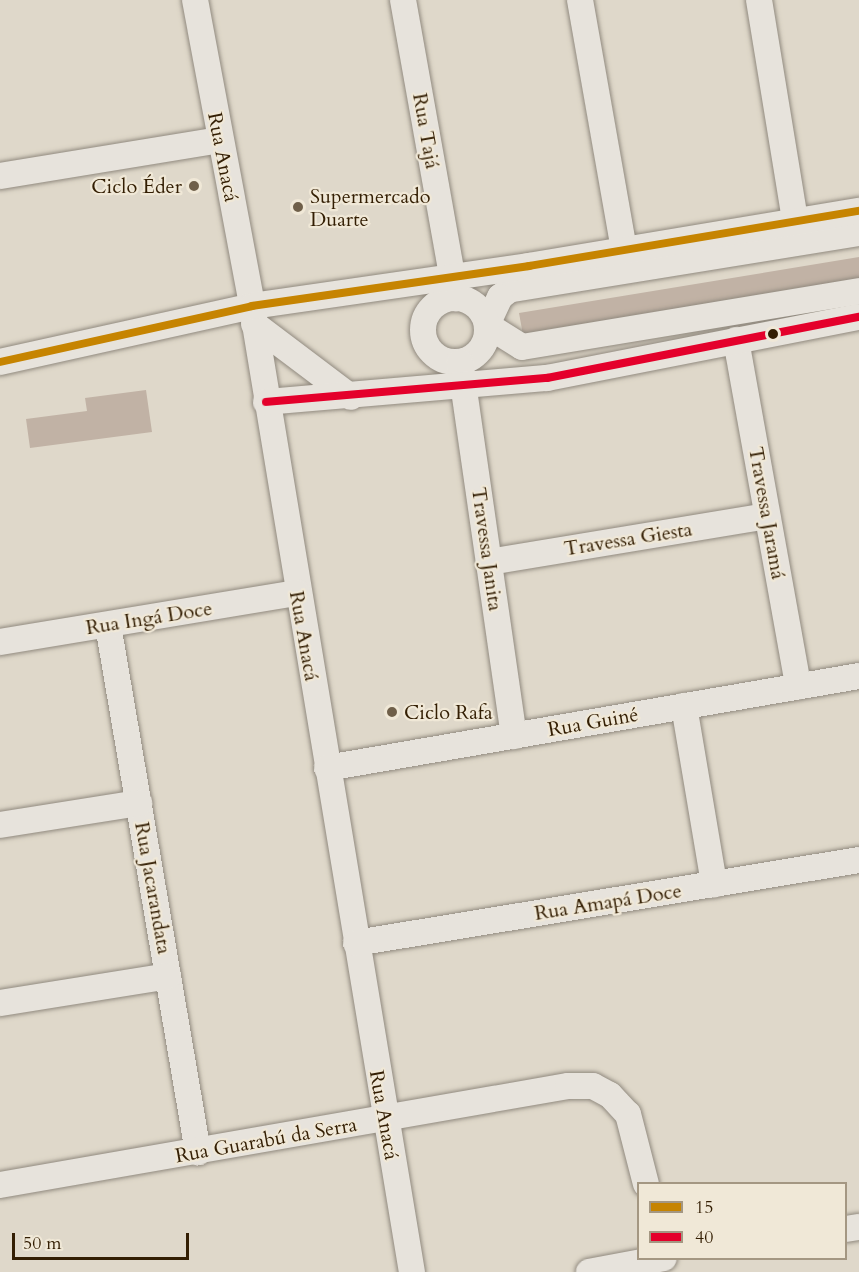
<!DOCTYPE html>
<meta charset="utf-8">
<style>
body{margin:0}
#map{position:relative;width:859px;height:1272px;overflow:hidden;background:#dfd8ca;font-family:Cardo,serif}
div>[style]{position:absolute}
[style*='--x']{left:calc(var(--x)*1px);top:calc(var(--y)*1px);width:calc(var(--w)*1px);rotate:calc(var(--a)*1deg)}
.building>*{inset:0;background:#c1b2a5}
.roads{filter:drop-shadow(0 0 2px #918a7f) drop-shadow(0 0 2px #918a7f)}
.minor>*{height:26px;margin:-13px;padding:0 13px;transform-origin:13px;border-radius:13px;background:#e7e3dc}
.minor>.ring{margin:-13px;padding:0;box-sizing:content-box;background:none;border:26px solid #e7e3dc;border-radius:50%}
.bus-1>*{height:8px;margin:-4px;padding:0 4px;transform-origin:4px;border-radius:4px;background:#c68401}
.bus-2>*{height:8px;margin:-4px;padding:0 4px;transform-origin:4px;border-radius:4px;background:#e4002b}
.dots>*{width:16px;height:16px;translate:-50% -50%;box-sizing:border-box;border:3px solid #f0e8d7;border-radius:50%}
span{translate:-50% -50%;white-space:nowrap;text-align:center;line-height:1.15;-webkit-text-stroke:4.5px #f0e8d7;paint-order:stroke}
.street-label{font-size:20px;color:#331e03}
.poi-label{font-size:20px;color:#331e03}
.right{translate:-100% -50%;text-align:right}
.left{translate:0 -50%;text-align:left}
.legend{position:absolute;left:637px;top:1182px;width:210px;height:78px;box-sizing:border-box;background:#f0e8d7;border:2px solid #a49782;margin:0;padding:8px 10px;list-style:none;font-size:18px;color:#331e03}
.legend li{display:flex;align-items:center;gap:12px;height:30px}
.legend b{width:30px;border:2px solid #a49782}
.scale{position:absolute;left:12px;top:1233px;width:177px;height:27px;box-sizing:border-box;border:3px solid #331e03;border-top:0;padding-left:8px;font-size:18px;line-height:21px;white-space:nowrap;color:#331e03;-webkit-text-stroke:4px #f0e8d7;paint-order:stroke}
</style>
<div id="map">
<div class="building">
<i style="clip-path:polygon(859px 257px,859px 280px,523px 335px,519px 313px)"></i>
<i style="clip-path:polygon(146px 390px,152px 432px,30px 448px,26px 419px,87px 411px,85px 398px)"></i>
</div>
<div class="roads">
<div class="minor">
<i style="--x:195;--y:0;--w:311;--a:79.4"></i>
<i style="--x:252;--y:306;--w:979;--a:80.6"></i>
<i style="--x:403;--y:0;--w:303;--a:79.9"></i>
<i style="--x:580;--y:0;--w:254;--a:80"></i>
<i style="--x:759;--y:0;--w:223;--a:80.7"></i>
<i style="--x:0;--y:176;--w:223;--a:-9.3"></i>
<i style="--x:859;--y:233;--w:355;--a:170.8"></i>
<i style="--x:509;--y:290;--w:11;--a:142"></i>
<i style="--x:500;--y:297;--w:31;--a:115"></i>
<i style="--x:487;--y:325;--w:41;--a:32.2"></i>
<i style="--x:522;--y:347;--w:342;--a:-9.4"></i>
<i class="ring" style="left:423px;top:298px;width:38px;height:38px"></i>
<i style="--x:254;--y:324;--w:121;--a:37"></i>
<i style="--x:736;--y:340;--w:352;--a:79.8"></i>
<i style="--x:0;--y:362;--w:258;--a:-12.5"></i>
<i style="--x:252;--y:306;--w:280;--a:-8.2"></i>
<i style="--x:529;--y:266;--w:335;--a:-9.5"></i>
<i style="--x:460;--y:362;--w:378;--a:81.8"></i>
<i style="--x:266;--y:402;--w:282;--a:-4.9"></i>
<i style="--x:547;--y:378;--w:318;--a:-11.1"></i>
<i style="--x:489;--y:562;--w:282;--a:-9.4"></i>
<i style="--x:108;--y:625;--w:535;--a:80.31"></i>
<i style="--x:0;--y:642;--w:301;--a:-9.4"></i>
<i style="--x:684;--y:706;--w:181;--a:80.4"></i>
<i style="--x:327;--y:768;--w:540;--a:-9.81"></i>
<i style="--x:0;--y:825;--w:141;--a:-9"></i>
<i style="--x:356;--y:943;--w:510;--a:-9.37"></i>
<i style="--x:0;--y:1003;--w:170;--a:-9.1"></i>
<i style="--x:0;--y:1185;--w:577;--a:-9.89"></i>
<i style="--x:568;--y:1086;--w:25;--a:0"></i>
<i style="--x:593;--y:1086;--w:19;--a:28"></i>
<i style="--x:610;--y:1095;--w:26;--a:47"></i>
<i style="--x:628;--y:1114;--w:72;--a:75.6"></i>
<i style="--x:846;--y:1229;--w:13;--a:-9"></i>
<i style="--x:589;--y:1272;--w:76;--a:-10.6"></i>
</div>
</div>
<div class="bus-1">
<i style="--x:0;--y:362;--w:258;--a:-12.5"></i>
<i style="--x:252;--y:306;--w:280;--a:-8.2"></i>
<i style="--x:529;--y:266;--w:335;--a:-9.5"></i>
</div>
<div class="bus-2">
<i style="--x:266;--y:402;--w:282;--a:-4.9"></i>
<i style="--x:547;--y:378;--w:318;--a:-11.1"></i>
</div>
<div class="dots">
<i style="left:194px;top:186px;background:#6f5f49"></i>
<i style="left:298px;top:207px;background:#6f5f49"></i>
<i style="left:773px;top:334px;background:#331e03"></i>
<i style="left:392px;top:712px;background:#6f5f49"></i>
</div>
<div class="street-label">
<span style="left:426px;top:131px;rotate:80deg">Rua Tajá</span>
<span style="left:223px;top:157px;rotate:79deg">Rua Anacá</span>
<span style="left:767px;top:513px;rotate:80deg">Travessa Jaramá</span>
<span style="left:628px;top:539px;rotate:-9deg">Travessa Giesta</span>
<span style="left:487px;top:549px;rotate:82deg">Travessa Janita</span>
<span style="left:149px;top:618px;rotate:-9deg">Rua Ingá Doce</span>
<span style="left:304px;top:636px;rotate:80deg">Rua Anacá</span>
<span style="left:593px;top:722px;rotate:-10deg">Rua Guiné</span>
<span style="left:153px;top:888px;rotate:80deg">Rua Jacarandata</span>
<span style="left:608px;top:902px;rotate:-9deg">Rua Amapá Doce</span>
<span style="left:384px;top:1115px;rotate:80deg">Rua Anacá</span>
<span style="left:266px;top:1140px;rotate:-10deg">Rua Guarabú da Serra</span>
</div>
<div class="poi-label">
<span class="right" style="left:182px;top:186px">Ciclo Éder</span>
<span class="left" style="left:310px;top:208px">Supermercado<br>Duarte</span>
<span class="left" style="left:404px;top:712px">Ciclo Rafa</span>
</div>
<ul class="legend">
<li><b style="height:8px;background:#c68401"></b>15</li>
<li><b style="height:8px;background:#e4002b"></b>40</li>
</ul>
<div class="scale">50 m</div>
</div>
